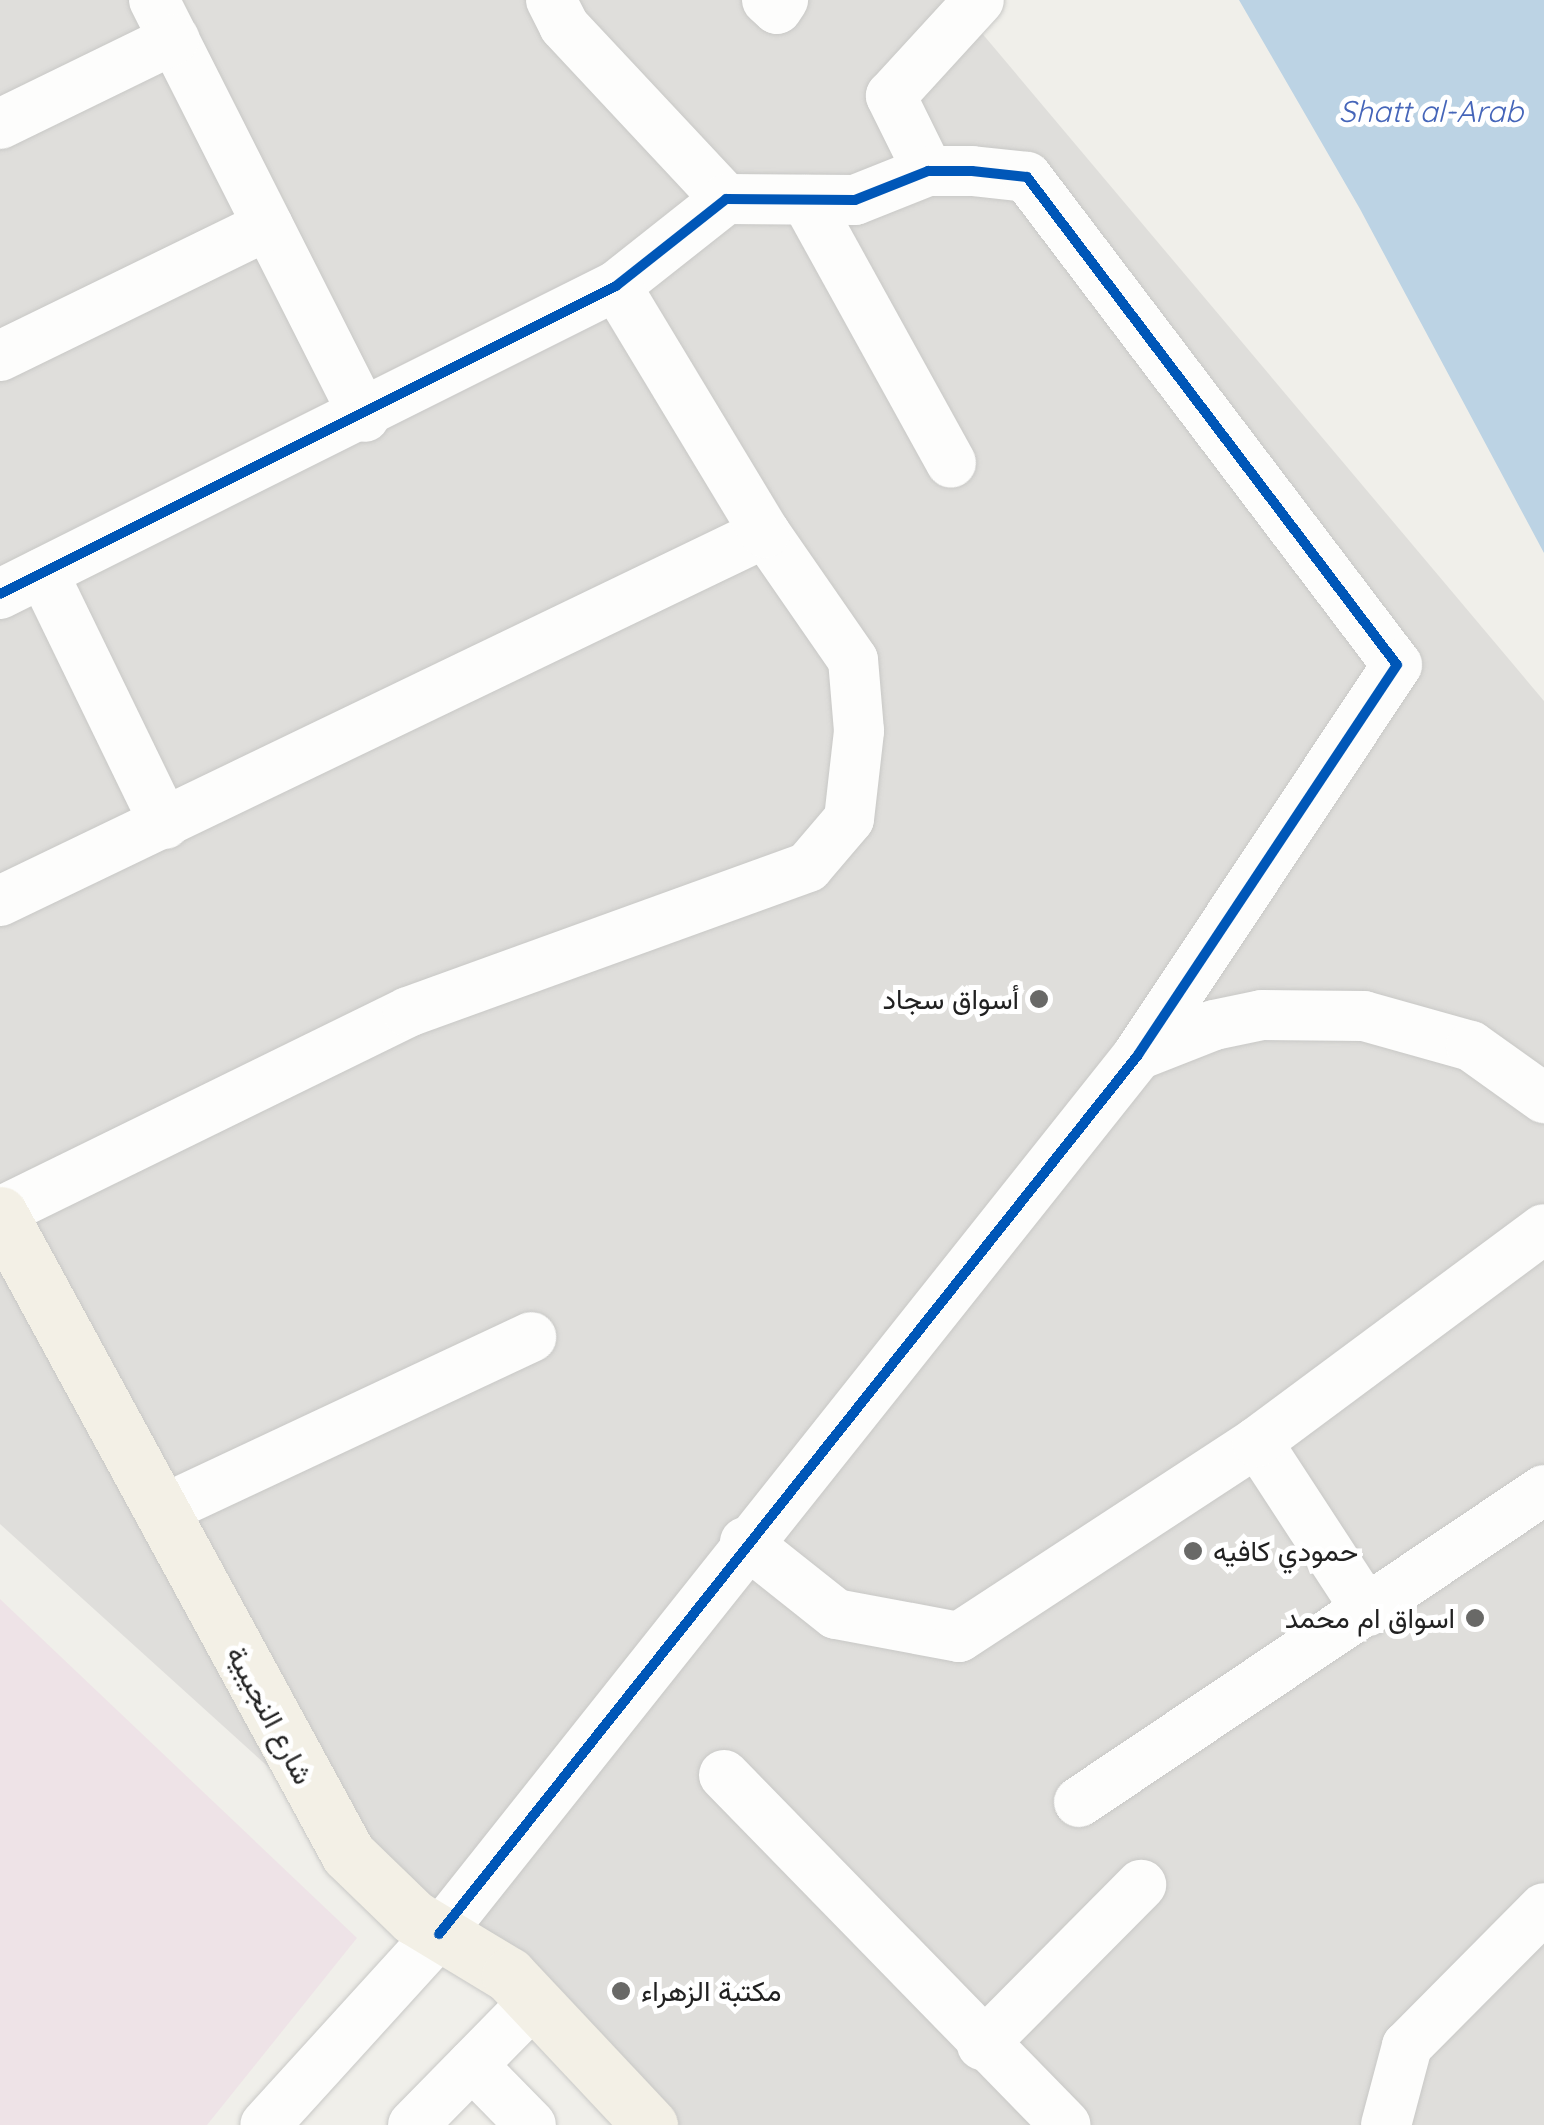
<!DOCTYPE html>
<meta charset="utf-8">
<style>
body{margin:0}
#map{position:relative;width:1544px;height:2125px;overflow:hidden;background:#f0efea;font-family:Quicksand,Vazirmatn,sans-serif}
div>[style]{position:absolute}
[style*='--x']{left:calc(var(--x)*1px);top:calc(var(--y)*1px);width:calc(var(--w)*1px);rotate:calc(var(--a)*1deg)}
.residential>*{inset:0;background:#dfdedb}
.industrial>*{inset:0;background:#eee3e7}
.water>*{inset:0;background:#bcd3e4}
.roads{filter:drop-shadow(0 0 2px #c8c8c6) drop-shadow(0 0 2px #c8c8c6)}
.minor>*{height:50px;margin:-25px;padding:0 25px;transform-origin:25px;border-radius:25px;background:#fdfdfc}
.major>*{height:55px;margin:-27.5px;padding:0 27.5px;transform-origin:27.5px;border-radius:27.5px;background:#f3f0e6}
.cycleway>*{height:10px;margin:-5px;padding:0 5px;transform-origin:5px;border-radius:5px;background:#0057b8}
.dots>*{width:28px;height:28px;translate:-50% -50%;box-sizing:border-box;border:5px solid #fff;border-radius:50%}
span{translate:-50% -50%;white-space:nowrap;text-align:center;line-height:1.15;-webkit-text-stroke:10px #fff;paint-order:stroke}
.poi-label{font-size:28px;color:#212121}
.right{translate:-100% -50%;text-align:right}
.left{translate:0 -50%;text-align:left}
.street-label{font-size:28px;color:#212121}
.water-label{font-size:30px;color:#4565b9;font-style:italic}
</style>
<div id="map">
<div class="residential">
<i style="clip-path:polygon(0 0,954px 0,1544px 701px,1544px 2125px,664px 2125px,0 1524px)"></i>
</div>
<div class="industrial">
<i style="clip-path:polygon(0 1599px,357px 1938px,207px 2125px,0 2125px)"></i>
</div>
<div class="water">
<i style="clip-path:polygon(1239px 0,1544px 0,1544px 553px,1360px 209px)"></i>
</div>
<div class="roads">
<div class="minor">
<i style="--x:154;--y:0;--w:467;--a:63.2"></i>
<i style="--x:551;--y:0;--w:29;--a:63"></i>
<i style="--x:564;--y:26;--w:237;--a:46.9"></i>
<i style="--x:767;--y:0;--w:13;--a:42"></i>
<i style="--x:777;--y:9;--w:11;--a:-56"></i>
<i style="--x:0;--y:124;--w:194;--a:-26"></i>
<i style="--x:928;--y:171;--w:84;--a:-116.3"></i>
<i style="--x:891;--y:96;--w:130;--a:-47.5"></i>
<i style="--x:806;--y:200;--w:300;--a:61.1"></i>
<i style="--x:0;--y:356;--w:298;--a:-26"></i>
<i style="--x:43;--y:573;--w:279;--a:64.1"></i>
<i style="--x:0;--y:594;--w:689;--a:-26.57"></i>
<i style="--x:616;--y:286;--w:140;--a:-38.3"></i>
<i style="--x:726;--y:199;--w:129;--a:0.4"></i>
<i style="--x:855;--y:200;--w:79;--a:-21.7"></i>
<i style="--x:928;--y:171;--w:44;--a:0"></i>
<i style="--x:972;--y:171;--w:55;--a:6.2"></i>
<i style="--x:1027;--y:177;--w:612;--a:52.83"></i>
<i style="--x:1397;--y:665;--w:468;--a:123.6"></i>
<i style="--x:1138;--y:1055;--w:1123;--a:128.49"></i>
<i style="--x:439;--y:1934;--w:258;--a:132.3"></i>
<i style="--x:0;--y:901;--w:849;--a:-25.69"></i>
<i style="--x:1138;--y:1055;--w:82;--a:-21.5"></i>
<i style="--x:1214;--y:1025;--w:49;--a:-11.8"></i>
<i style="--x:1262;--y:1015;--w:102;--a:0.6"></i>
<i style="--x:1364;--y:1016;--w:111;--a:15.7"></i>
<i style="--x:1471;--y:1046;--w:90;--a:35.5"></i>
<i style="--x:0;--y:1212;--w:454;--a:-26.1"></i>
<i style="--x:408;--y:1012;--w:425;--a:-19.9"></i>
<i style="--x:808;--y:867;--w:63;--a:-49.5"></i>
<i style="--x:849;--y:819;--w:89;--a:-83.5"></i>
<i style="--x:859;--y:731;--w:71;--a:-94.8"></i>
<i style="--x:853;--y:660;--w:155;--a:-124.7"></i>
<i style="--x:765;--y:533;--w:288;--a:-121.1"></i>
<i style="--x:1257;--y:1442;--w:202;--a:56.9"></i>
<i style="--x:160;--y:1511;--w:410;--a:-25.1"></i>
<i style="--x:745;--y:1542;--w:116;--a:38.4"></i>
<i style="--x:836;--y:1614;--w:125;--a:10.6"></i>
<i style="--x:959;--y:1637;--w:356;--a:-33.2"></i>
<i style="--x:1257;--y:1442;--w:357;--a:-36.6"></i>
<i style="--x:724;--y:1775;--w:489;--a:45.7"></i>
<i style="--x:1079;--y:1802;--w:560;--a:-33.86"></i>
<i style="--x:982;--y:2045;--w:226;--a:-45.2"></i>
<i style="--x:472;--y:2065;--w:84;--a:45.5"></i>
<i style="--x:413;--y:2125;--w:173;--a:-45.5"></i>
<i style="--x:1386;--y:2125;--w:82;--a:-75.1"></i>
<i style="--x:1407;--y:2046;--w:194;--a:-45.2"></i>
</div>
<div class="major">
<i style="--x:0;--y:1214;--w:728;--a:61.46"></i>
<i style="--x:348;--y:1854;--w:91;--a:44.1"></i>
<i style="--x:413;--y:1917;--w:112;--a:31.1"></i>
<i style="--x:509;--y:1975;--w:206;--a:46.8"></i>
</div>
</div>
<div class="cycleway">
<i style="--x:0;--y:594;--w:689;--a:-26.57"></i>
<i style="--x:616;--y:286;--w:140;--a:-38.3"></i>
<i style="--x:726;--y:199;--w:129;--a:0.4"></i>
<i style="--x:855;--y:200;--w:79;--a:-21.7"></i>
<i style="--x:928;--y:171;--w:44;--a:0"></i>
<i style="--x:972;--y:171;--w:55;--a:6.2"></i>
<i style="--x:1027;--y:177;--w:612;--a:52.83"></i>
<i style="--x:1397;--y:665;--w:468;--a:123.6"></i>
<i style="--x:1138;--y:1055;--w:1123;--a:128.49"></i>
</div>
<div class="dots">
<i style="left:1039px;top:999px;background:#696967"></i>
<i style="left:1193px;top:1551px;background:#696967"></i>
<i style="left:1475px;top:1618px;background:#696967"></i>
<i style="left:621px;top:1991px;background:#696967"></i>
</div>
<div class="poi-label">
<span class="right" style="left:1019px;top:999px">أسواق سجاد</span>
<span class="left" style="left:1213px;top:1551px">حمودي كافيه</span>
<span class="right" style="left:1455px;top:1618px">اسواق ام محمد</span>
<span class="left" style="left:641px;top:1991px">مكتبة الزهراء</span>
</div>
<div class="street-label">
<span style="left:270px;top:1715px;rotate:62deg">شارع النجيبية</span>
</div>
<div class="water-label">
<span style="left:1431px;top:111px">Shatt al-Arab</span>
</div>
</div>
